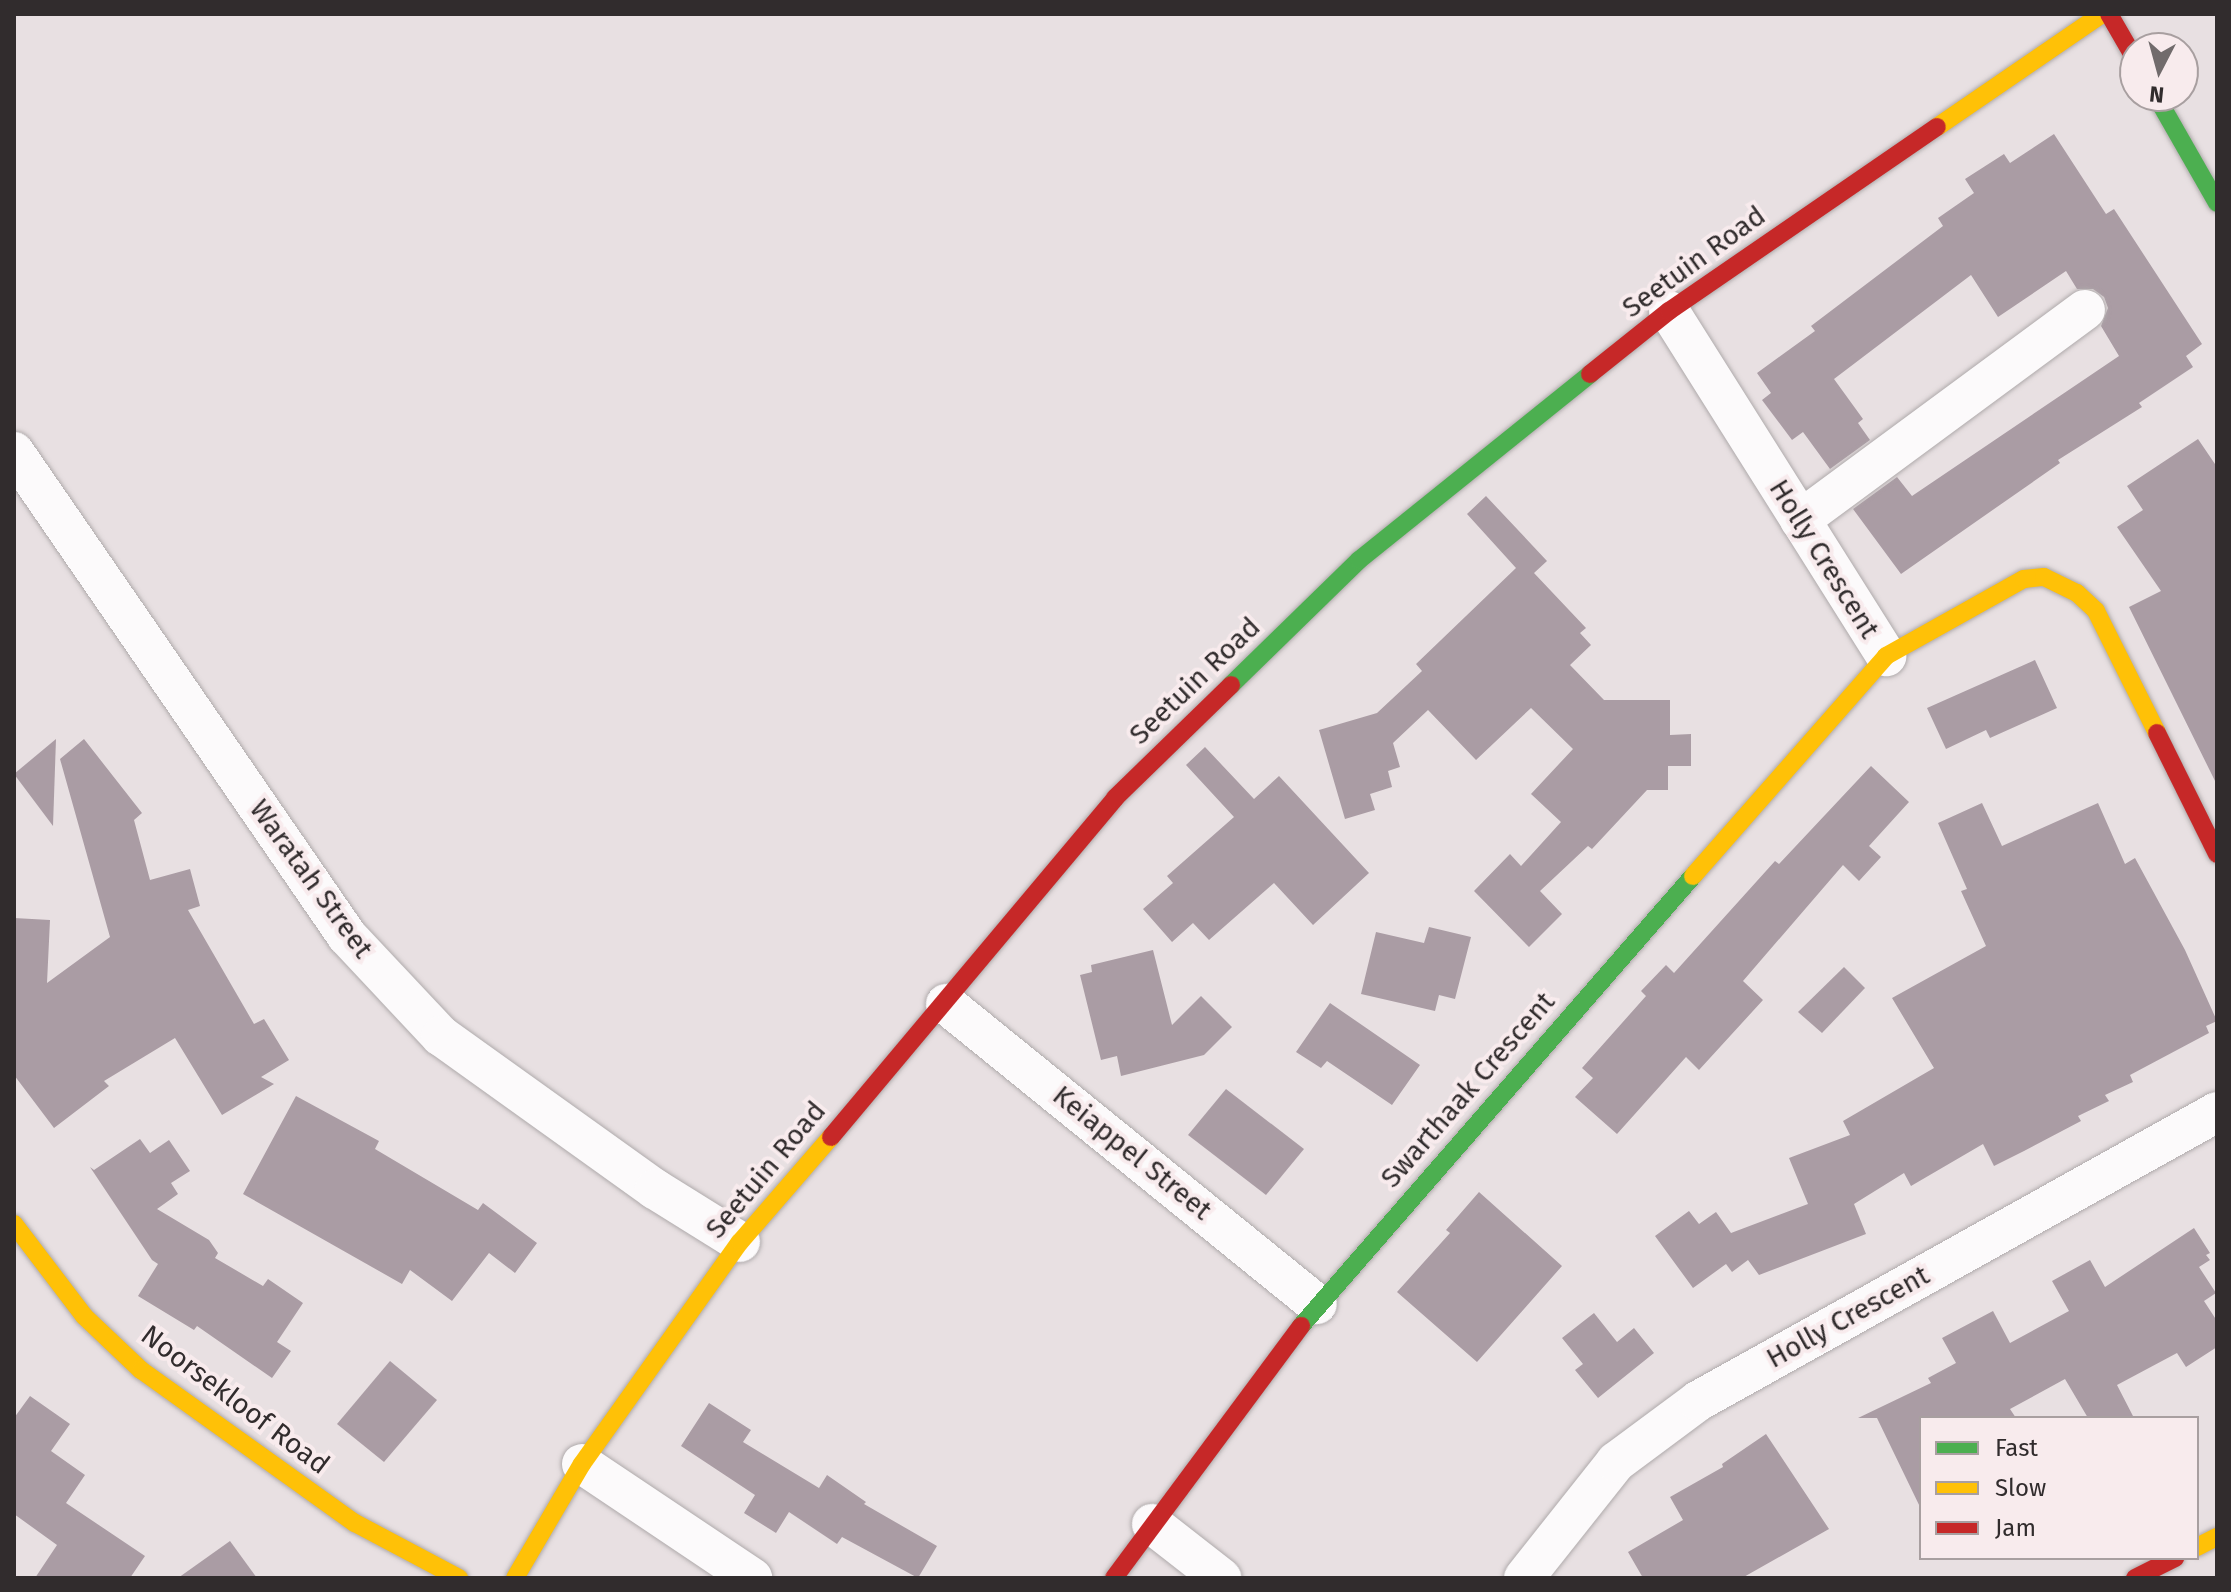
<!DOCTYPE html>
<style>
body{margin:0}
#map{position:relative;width:2231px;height:1592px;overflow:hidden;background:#e8e0e2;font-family:"Fira Sans",sans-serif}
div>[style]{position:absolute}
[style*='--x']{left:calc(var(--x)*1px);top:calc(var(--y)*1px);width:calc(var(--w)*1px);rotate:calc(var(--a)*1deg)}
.building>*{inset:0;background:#aa9ca4}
.roads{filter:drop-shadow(0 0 2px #afaaab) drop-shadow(0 0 2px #afaaab)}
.street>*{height:40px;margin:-20px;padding:0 20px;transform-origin:20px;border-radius:20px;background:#fcfafb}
.fast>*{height:18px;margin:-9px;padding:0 9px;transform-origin:9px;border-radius:9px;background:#4caf50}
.slow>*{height:18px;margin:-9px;padding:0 9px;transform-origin:9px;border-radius:9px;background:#ffc107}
.jam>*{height:18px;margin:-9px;padding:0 9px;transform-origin:9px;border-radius:9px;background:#c62828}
span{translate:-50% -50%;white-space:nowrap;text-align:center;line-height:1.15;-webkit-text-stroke:8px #f8ebed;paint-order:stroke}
.street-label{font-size:28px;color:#312c2d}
.frame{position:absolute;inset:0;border:16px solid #312c2d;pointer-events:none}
.legend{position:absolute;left:1919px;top:1416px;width:280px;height:144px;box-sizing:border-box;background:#f8ebed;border:2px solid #a89fa0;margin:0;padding:10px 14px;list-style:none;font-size:24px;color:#312c2d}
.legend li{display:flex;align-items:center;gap:16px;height:40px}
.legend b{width:40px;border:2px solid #a89fa0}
.north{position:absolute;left:2119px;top:32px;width:80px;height:80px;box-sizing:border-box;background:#f8ebed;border:2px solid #a89fa0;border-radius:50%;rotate:186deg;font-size:22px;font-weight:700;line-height:32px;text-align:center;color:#312c2d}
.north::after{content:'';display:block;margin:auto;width:28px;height:36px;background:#716b6c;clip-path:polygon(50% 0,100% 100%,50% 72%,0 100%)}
</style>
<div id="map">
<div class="building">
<i style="clip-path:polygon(2054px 134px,2106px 214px,2114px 209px,2202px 344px,2186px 356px,2193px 367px,2139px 403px,2142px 407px,2058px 460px,2060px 463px,1901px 574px,1853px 509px,1897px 477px,1912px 496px,2119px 356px,2101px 326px,2108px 308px,2104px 297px,2093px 289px,2077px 289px,2066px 271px,1998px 317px,1971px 275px,1834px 379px,1863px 419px,1858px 423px,1870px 440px,1830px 469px,1803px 432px,1792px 440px,1762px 400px,1771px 393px,1757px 373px,1815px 331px,1811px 326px,1943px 226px,1938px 218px,1974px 193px,1965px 179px,2004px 154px,2010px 163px)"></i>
<i style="clip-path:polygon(2198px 439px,2217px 467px,2217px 785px,2129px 607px,2161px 591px,2117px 527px,2143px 510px,2127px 486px)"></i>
<i style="clip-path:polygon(1486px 496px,1547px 561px,1534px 573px,1586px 628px,1580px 633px,1591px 645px,1570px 665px,1604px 700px,1670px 700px,1670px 735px,1691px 734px,1691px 766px,1668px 766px,1668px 790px,1647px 790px,1592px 849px,1588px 846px,1540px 891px,1562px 914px,1529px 947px,1474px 891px,1510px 854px,1521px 866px,1561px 822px,1531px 794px,1573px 749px,1531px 708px,1476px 760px,1428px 710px,1393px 743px,1400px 767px,1388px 771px,1392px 787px,1370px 794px,1375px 810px,1345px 819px,1319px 730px,1377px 713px,1422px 671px,1416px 664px,1516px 568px,1467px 514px)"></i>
<i style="clip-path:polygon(2035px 660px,2057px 708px,1990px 738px,1986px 730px,1946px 749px,1927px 708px)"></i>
<i style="clip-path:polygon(56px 739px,53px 826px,14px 774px)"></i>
<i style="clip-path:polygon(84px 739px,142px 813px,134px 820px,150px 880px,190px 869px,200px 906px,188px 910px,254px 1024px,264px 1019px,289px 1060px,261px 1077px,274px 1084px,222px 1115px,175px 1038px,104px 1081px,109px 1086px,54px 1128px,14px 1075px,14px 918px,50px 920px,47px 983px,110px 937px,60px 759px)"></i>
<i style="clip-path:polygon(1205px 747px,1254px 799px,1279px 776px,1369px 873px,1313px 925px,1274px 883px,1209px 940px,1193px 923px,1172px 942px,1143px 909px,1173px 883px,1167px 876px,1234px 817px,1186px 765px)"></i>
<i style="clip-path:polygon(1871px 766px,1909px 802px,1869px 846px,1881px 857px,1859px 881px,1843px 865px,1743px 981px,1763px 1000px,1699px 1070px,1686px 1057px,1617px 1134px,1575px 1097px,1593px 1078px,1582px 1068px,1646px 996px,1641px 991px,1666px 965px,1674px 973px,1775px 861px,1779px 864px)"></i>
<i style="clip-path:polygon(1982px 803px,2002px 846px,2098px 803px,2125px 864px,2135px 858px,2185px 950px,2217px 1021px,2206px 1026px,2209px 1033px,2130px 1075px,2133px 1082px,2105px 1095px,2109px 1101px,2078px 1116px,2081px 1121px,2024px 1151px,1994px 1166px,1983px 1144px,1911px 1186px,1904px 1173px,1854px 1204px,1866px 1234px,1759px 1275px,1748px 1260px,1732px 1272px,1726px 1264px,1693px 1288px,1655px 1236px,1689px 1211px,1699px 1224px,1716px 1212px,1731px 1233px,1808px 1204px,1789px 1158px,1850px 1135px,1843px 1121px,1934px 1068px,1892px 998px,1986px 946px,1961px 891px,1967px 889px,1938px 823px)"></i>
<i style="clip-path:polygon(1429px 927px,1471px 937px,1455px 999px,1439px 995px,1435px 1011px,1361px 994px,1376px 932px,1424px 943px)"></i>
<i style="clip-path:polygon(1153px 950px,1172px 1025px,1201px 996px,1232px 1027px,1204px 1055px,1121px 1076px,1117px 1056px,1101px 1060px,1080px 975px,1092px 972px,1091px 965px)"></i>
<i style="clip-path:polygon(1844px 967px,1865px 988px,1822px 1033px,1798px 1012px)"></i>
<i style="clip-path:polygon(1330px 1003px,1420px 1065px,1392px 1105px,1327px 1061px,1321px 1068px,1296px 1052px)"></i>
<i style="clip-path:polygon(1226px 1089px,1304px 1149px,1266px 1195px,1188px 1135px)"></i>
<i style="clip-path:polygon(296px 1096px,379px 1141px,375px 1149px,478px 1210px,483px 1203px,537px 1243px,515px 1273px,489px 1253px,452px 1301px,410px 1270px,402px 1284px,243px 1194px)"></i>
<i style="clip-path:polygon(140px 1139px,150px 1153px,169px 1140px,190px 1171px,171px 1183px,178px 1194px,157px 1209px,209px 1240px,218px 1253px,215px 1258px,263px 1286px,268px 1279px,303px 1303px,277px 1342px,291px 1351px,272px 1378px,197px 1326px,194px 1330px,138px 1296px,158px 1264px,152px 1260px,90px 1167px,94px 1170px)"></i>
<i style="clip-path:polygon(1479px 1192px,1562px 1266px,1477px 1362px,1397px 1292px,1450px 1233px,1446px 1230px)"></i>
<i style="clip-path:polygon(2194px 1228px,2210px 1253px,2206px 1255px,2210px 1260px,2199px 1267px,2216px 1293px,2204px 1301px,2217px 1321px,2217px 1347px,2186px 1367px,2177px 1353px,2117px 1385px,2134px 1418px,2088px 1418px,2065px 1379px,2010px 1409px,2016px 1418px,1921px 1418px,1921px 1509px,1877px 1418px,1858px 1418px,1931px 1383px,1928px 1378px,1956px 1363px,1942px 1338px,1993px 1311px,2010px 1343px,2069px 1311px,2052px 1281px,2090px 1260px,2105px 1287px)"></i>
<i style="clip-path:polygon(1594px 1313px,1617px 1342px,1634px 1328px,1654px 1353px,1598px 1398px,1575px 1370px,1583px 1364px,1562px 1338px)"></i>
<i style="clip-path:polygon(390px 1361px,437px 1400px,384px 1462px,337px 1424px)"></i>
<i style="clip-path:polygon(30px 1396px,70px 1424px,51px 1451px,85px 1475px,66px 1503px,145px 1556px,130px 1578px,35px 1578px,57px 1545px,14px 1514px,14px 1418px)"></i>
<i style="clip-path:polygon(709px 1403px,751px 1430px,743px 1442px,819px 1488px,827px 1475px,866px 1502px,864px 1504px,937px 1546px,918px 1578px,842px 1537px,837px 1544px,789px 1512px,776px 1533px,744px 1513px,755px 1495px,681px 1446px)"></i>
<i style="clip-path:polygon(1766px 1434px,1829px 1529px,1742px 1578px,1643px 1578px,1628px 1552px,1683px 1520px,1670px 1497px,1723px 1467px,1722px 1464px)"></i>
<i style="clip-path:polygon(230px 1541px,257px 1578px,178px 1578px)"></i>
</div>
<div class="roads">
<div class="street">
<i style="--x:1669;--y:311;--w:408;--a:57.8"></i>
<i style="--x:14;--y:452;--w:587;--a:55.47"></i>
<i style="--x:347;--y:936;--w:137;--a:46.8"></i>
<i style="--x:441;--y:1036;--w:263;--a:35.6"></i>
<i style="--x:655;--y:1189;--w:100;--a:31.9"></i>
<i style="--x:1800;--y:520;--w:354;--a:-36.4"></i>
<i style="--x:946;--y:1004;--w:477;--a:39"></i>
<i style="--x:582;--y:1464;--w:205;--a:33.8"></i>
<i style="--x:1152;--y:1524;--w:88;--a:38"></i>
<i style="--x:1524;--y:1578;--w:148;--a:-51.6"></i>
<i style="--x:1616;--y:1462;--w:102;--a:-36.6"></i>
<i style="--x:1698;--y:1401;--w:594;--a:-29.11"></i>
</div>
<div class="fast">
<i style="--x:2156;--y:96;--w:123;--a:60.3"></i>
<i style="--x:1231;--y:685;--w:179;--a:-44.3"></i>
<i style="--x:1359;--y:560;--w:297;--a:-38.8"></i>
<i style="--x:1301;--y:1326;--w:597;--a:-48.94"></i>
</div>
<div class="slow">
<i style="--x:1937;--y:127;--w:200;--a:-34.4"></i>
<i style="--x:1693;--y:876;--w:293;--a:-48.7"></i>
<i style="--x:1886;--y:656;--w:158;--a:-29.2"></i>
<i style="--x:2024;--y:579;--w:20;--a:-6"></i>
<i style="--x:2044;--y:577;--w:37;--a:26"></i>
<i style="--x:2077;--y:593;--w:26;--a:43"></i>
<i style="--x:2096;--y:611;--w:136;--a:63.4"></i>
<i style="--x:14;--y:1224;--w:116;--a:52.7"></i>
<i style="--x:84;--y:1316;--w:79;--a:43.5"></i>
<i style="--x:141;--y:1370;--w:263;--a:35.6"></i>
<i style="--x:355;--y:1523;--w:118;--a:27.9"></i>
<i style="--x:2197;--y:1547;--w:22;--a:-27"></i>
<i style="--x:515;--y:1578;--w:132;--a:-59.6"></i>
<i style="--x:582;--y:1464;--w:272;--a:-54.6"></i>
<i style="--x:740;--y:1242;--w:139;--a:-49.1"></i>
</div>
<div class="jam">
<i style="--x:2109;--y:14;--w:52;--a:60"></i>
<i style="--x:1590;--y:374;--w:101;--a:-38.6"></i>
<i style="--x:1669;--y:311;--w:325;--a:-34.5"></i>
<i style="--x:2157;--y:733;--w:135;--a:63.6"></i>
<i style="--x:831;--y:1137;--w:442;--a:-50"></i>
<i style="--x:1115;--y:798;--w:162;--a:-44.2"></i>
<i style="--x:1114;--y:1578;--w:314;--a:-53.4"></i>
<i style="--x:2135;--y:1578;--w:45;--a:-26.6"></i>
</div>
</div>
<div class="street-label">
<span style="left:1694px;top:262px;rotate:-36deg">Seetuin Road</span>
<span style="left:1824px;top:559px;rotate:58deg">Holly Crescent</span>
<span style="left:1195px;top:681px;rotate:-44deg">Seetuin Road</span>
<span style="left:311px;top:879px;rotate:54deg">Waratah Street</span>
<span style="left:1468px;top:1090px;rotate:-49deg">Swarthaak Crescent</span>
<span style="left:1132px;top:1153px;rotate:39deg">Keiappel Street</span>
<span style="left:766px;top:1170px;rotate:-50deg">Seetuin Road</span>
<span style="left:1848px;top:1317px;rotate:-29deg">Holly Crescent</span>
<span style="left:235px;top:1400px;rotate:37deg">Noorsekloof Road</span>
</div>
<div class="frame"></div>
<ul class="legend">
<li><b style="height:10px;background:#4caf50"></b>Fast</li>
<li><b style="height:10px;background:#ffc107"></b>Slow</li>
<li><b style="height:10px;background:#c62828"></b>Jam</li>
</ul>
<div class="north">N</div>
</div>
